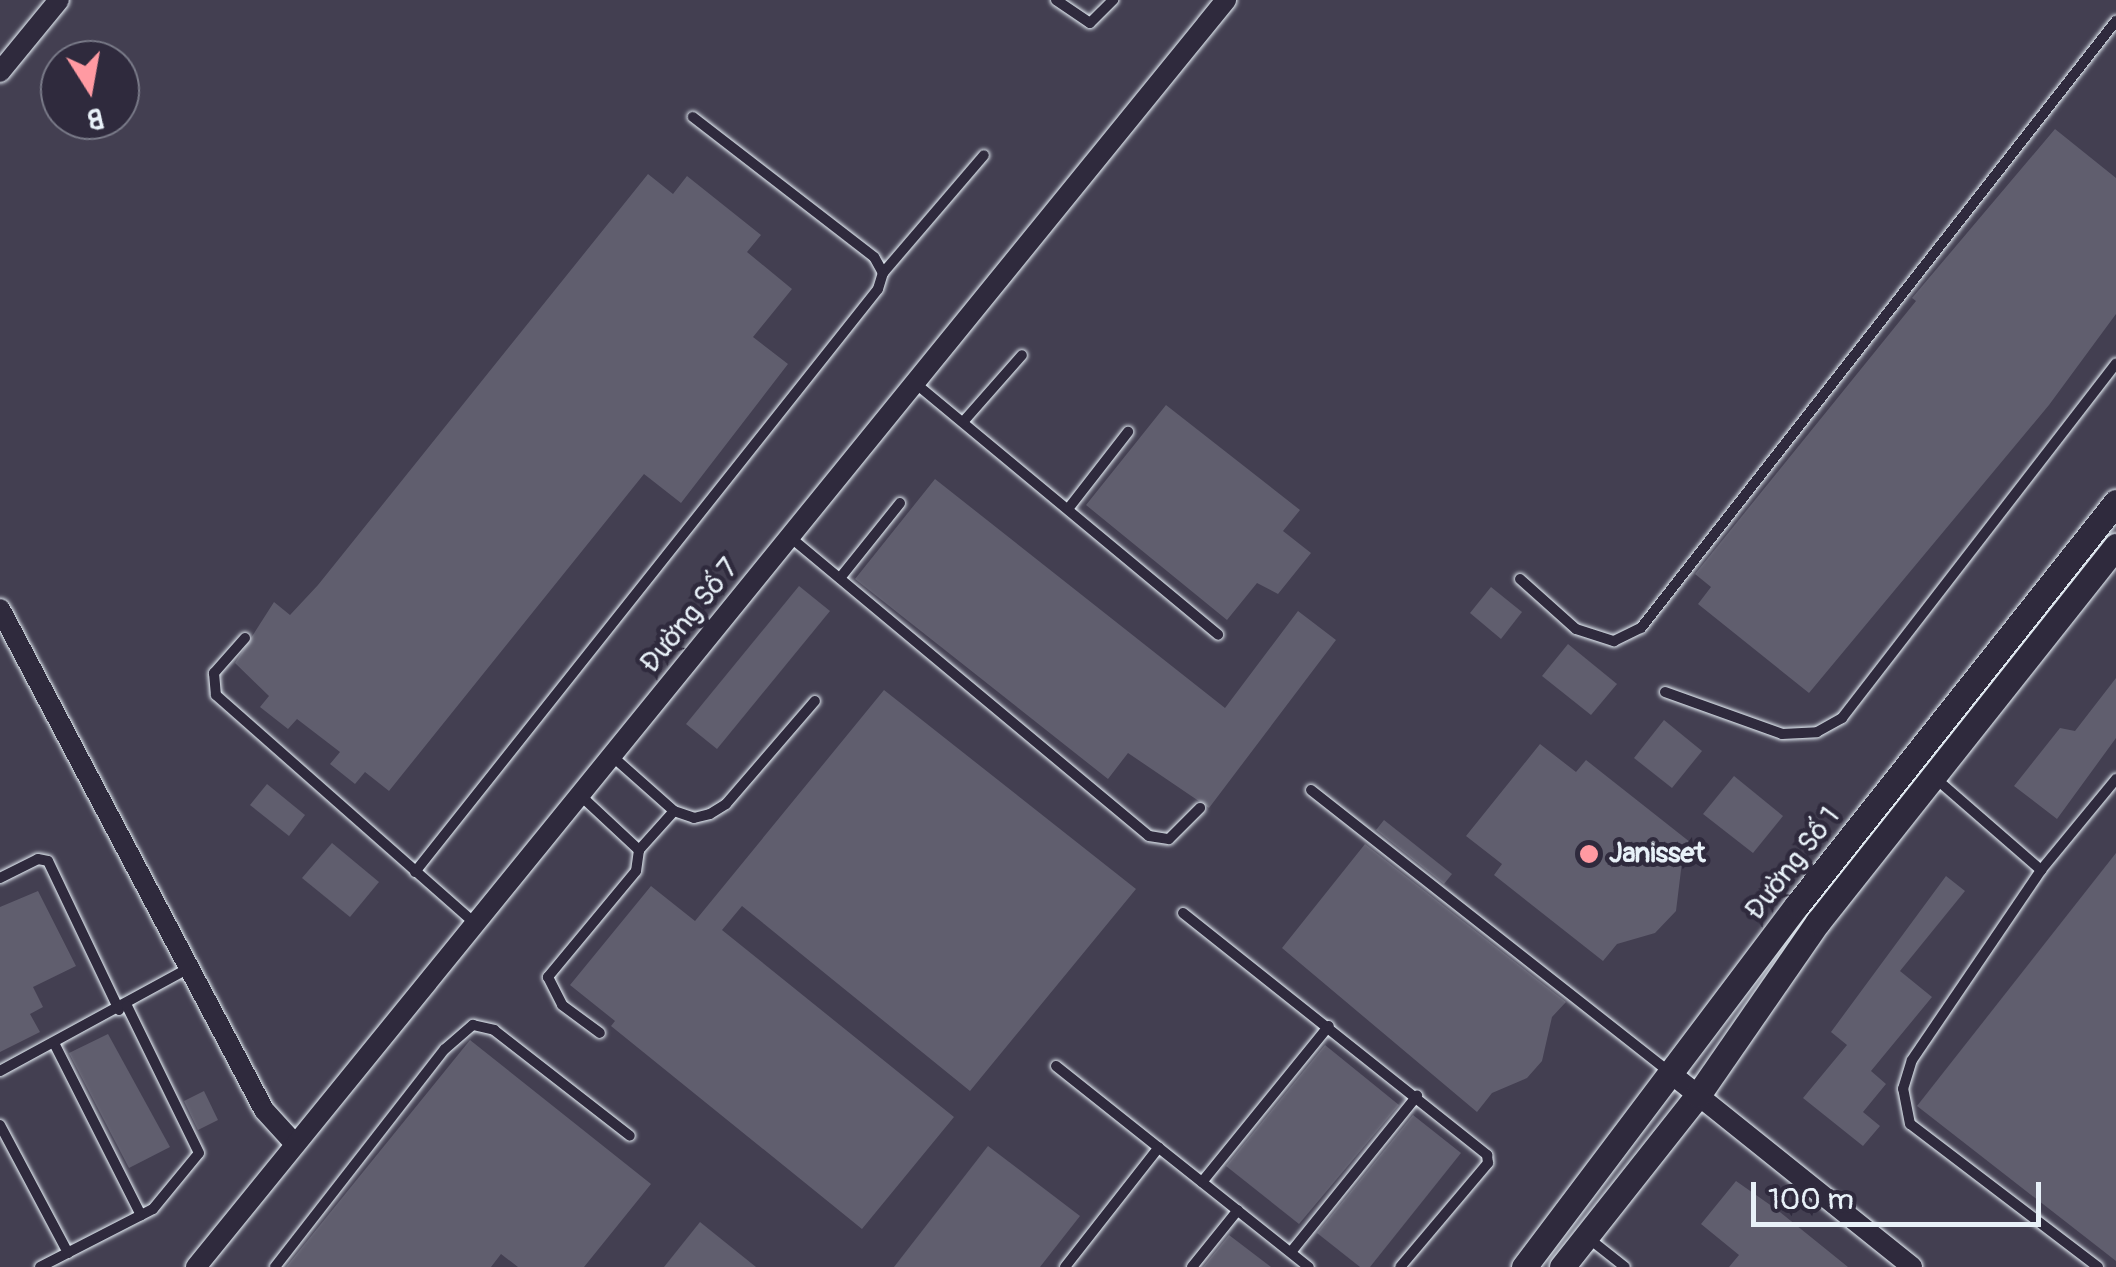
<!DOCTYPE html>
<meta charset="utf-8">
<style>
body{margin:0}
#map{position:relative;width:2116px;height:1267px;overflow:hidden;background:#363244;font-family:Pangolin,sans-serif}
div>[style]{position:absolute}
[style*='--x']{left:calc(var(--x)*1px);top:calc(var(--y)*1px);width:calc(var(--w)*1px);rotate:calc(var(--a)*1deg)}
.built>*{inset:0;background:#433f51}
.building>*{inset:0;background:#605e6e}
.roads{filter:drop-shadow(0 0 2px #e8f1f8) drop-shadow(0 0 2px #e8f1f8)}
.service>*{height:10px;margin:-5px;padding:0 5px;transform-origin:5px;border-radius:5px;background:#2f2a3d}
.minor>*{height:20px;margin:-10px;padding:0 10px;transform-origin:10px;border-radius:10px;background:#2f2a3d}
.tertiary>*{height:25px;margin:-12.5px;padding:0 12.5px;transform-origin:12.5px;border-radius:12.5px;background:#2f2a3d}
.dots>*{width:28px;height:28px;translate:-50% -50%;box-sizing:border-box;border:5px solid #2f2a3d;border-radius:50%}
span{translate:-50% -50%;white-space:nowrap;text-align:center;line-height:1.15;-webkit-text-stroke:9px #2f2a3d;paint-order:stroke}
.street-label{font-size:28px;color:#e8f1f8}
.poi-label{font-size:28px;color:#e8f1f8;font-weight:700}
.left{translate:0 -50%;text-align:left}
.north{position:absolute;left:40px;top:40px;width:100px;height:100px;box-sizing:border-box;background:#2f2a3d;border:2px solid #797a88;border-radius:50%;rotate:169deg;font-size:28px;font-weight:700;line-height:40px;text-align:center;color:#e8f1f8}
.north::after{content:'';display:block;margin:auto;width:35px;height:45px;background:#ff9aa2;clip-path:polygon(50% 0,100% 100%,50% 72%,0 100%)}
.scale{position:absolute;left:1751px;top:1182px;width:290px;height:45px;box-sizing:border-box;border:5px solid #e8f1f8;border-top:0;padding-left:12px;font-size:30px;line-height:35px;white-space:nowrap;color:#e8f1f8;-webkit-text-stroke:8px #2f2a3d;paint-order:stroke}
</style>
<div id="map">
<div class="built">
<i style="clip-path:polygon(evenodd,0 0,2116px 0,2116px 1267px,0 1267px,0 0,60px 60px,120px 60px,120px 120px,60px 120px,60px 60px)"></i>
</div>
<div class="building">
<i style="clip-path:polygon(2055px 129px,2116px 178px,2116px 314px,2049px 405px,1809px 693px,1698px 604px,1711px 587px,1695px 574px,1916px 301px,1912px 298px)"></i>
<i style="clip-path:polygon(648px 174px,673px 194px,687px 176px,761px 235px,747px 252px,792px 289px,753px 337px,788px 364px,681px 503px,644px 474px,389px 791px,365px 772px,355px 784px,330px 764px,340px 752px,297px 719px,288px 729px,260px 707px,269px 696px,235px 663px,274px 602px,290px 615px,318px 585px)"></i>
<i style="clip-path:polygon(1166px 405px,1300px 510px,1283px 531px,1311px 553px,1278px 594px,1257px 583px,1227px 620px,1086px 505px)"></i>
<i style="clip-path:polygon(935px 479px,1225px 708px,1298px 611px,1336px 640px,1209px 808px,1128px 753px,1108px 779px,855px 579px)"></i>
<i style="clip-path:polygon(799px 586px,830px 611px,717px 749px,686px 724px)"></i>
<i style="clip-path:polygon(1491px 587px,1522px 612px,1501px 639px,1470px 613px)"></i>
<i style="clip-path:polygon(1568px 644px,1617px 684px,1591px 715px,1542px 676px)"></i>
<i style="clip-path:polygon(2116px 678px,2116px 738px,2057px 819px,2014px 786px,2060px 728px,2075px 731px)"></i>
<i style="clip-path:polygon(884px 690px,1136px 889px,970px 1091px,742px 906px,722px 930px,954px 1117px,862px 1229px,611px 1026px,615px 1021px,570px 985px,651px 886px,695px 921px)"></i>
<i style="clip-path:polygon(1664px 720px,1702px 751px,1672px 788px,1634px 758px)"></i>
<i style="clip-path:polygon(1540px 744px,1576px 772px,1586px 760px,1695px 846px,1682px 862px,1676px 911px,1655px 933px,1617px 944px,1603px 961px,1494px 875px,1502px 864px,1466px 836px)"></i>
<i style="clip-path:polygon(1734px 776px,1783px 816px,1753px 853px,1703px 814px)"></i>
<i style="clip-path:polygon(267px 784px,305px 815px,289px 836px,250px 805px)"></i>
<i style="clip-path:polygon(1384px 820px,1452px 874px,1444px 884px,1376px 830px)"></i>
<i style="clip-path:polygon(332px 843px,379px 882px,350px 917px,302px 878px)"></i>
<i style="clip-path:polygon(1365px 844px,1566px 1002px,1552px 1017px,1542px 1061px,1527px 1078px,1492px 1093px,1477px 1112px,1282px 948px)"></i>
<i style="clip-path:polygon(2116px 853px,2116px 1261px,1917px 1106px)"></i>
<i style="clip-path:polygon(1946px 876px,1965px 891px,1900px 971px,1932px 997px,1871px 1071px,1886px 1084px,1863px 1112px,1880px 1126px,1863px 1146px,1803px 1098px,1847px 1045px,1831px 1032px)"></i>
<i style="clip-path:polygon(38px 891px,76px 966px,33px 987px,43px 1007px,30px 1014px,40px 1032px,0 1052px,0 907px)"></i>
<i style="clip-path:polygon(108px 1034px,170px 1147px,129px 1168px,69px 1053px)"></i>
<i style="clip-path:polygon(470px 1040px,651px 1184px,584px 1267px,518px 1267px,501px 1254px,491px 1267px,286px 1267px)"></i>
<i style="clip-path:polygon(1325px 1045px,1399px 1105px,1299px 1224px,1226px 1166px)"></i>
<i style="clip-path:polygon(204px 1091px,218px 1120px,198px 1130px,184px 1101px)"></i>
<i style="clip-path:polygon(1413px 1115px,1461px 1153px,1370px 1267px,1360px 1267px,1317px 1233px)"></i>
<i style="clip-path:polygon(988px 1146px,1080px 1216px,1040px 1267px,894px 1267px)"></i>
<i style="clip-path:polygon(1736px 1181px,1776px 1209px,1848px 1267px,1729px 1267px,1739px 1255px,1701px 1224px)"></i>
<i style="clip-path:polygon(700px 1222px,756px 1267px,664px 1267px)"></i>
<i style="clip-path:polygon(1229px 1235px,1271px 1267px,1203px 1267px)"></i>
</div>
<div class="roads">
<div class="service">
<i style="--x:1056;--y:0;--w:41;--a:34.1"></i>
<i style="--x:1090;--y:23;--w:33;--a:-45"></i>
<i style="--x:883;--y:273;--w:155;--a:-49.4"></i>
<i style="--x:915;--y:383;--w:394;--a:39.7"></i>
<i style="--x:963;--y:422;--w:89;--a:-48.6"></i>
<i style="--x:1068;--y:509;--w:98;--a:-52.1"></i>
<i style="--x:790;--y:537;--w:467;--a:39.8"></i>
<i style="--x:1149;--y:836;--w:20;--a:9"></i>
<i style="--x:1169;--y:839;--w:44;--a:-45"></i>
<i style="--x:840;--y:578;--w:96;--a:-51.3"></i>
<i style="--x:1520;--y:579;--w:75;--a:41.8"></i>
<i style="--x:1576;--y:629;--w:40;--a:18"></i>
<i style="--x:1614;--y:641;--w:30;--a:-26"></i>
<i style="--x:1641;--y:628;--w:771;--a:-51.96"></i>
<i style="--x:245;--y:638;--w:47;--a:131.5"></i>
<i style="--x:214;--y:673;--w:22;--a:85"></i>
<i style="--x:216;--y:695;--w:345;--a:41.4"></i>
<i style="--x:1665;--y:692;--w:124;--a:19.7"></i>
<i style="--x:1782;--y:734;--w:35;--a:-3"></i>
<i style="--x:1817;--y:732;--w:29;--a:-29"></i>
<i style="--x:1842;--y:718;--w:448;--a:-52.3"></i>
<i style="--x:612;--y:756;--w:83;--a:41.6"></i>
<i style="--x:674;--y:811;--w:21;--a:19"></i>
<i style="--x:694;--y:818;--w:16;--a:-14"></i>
<i style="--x:710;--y:814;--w:19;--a:-32"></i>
<i style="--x:726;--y:804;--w:136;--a:-49.2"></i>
<i style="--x:1934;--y:777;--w:142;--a:41"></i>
<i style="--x:1311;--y:790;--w:456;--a:38.2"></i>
<i style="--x:580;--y:795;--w:81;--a:43"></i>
<i style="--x:639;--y:850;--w:21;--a:98"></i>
<i style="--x:636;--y:871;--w:138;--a:129.7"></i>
<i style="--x:548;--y:977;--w:31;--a:63"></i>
<i style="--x:562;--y:1005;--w:47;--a:36.4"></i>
<i style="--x:639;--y:850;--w:52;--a:-48.1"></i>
<i style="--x:415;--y:872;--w:744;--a:-51.54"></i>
<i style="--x:878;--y:289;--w:17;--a:-73"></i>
<i style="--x:883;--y:273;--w:18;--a:-119"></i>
<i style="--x:874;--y:257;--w:229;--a:-142.3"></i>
<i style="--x:0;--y:878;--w:42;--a:-26.6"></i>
<i style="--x:38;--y:859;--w:10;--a:11"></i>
<i style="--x:48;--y:861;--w:165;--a:64.5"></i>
<i style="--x:1183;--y:913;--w:389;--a:38.5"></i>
<i style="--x:1487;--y:1155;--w:8;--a:83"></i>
<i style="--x:1488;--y:1163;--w:136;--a:130.2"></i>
<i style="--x:54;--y:1043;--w:193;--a:63.2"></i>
<i style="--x:1056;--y:1066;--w:323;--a:38.5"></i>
<i style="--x:0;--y:1071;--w:215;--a:-28.6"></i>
<i style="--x:0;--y:1125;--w:145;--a:62"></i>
<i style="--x:1202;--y:1182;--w:201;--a:-50.9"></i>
<i style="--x:1587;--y:1237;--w:48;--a:38.3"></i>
<i style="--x:1291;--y:1252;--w:201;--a:-51.1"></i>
<i style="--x:40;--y:1267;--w:127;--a:-27.2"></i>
<i style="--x:153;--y:1209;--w:72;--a:-50.6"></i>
<i style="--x:199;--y:1153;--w:164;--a:-116.1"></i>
<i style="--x:275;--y:1267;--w:276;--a:-52.1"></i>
<i style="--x:445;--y:1049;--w:37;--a:-41"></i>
<i style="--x:473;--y:1025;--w:22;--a:13"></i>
<i style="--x:494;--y:1030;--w:172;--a:37.9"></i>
<i style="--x:1065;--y:1267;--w:152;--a:-51.9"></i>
<i style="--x:1192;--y:1267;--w:73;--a:-51.1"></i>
<i style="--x:2098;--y:1267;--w:236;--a:-142.7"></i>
<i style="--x:1910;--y:1124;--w:36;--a:-101"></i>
<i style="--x:1903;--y:1089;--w:30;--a:-73"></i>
<i style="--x:1912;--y:1060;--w:230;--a:-55.8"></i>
<i style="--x:2041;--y:870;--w:118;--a:-50.5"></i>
</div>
<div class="minor">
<i style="--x:0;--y:72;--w:93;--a:-50.7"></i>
<i style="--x:0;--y:609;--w:566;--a:62.21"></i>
<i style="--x:264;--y:1110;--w:46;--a:47.6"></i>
<i style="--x:1674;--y:1076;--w:305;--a:38.7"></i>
<i style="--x:196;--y:1267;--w:1633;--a:-50.89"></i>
</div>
<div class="tertiary">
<i style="--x:1524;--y:1267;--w:453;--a:-53"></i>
<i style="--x:1797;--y:905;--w:514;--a:-51.64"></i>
<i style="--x:1562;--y:1267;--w:219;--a:-51.7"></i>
<i style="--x:1698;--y:1095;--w:211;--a:-55.3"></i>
<i style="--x:1818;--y:922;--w:480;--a:-51.6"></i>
</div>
</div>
<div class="dots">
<i style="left:1589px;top:854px;background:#ff9aa2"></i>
</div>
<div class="street-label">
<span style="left:690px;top:616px;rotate:-51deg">Đường Số 7</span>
<span style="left:1793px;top:864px;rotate:-52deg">Đường Số 1</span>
</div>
<div class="poi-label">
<span class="left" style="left:1609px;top:854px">Janisset</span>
</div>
<div class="north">B</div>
<div class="scale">100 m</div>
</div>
